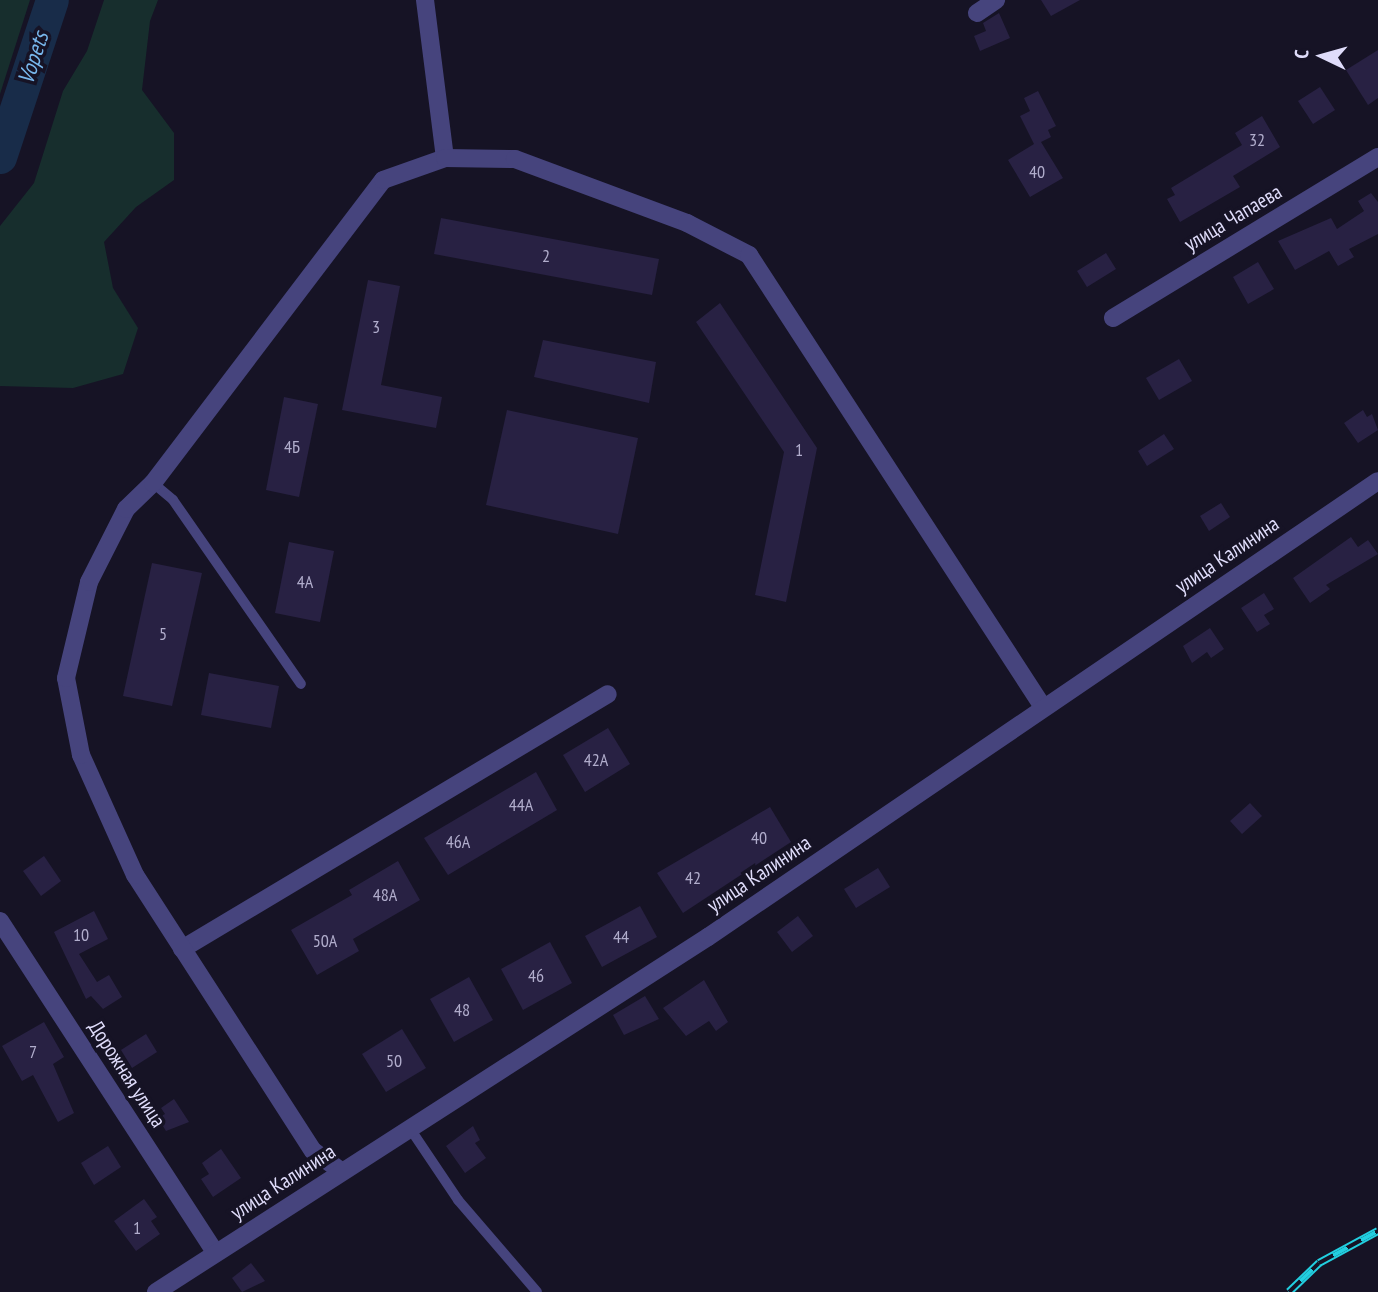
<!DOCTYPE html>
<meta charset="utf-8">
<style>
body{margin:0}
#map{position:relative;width:1378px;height:1292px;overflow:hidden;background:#161325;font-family:"PT Sans Narrow",sans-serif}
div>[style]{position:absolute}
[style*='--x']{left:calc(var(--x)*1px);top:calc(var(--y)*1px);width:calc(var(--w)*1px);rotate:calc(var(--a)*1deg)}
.green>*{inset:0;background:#172e2d}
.river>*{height:33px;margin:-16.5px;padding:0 16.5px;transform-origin:16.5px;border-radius:16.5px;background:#182c49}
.building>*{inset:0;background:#282143}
.lane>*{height:10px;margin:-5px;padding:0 5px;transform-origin:5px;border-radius:5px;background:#46447d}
.street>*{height:18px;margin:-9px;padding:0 9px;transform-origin:9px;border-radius:9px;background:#46447d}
.rail>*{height:8px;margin-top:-4px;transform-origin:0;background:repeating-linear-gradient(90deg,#161325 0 16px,#22cfe0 0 32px);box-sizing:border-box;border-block:2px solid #22cfe0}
span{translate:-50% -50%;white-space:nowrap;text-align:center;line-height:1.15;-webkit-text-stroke:7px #161325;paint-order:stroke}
.number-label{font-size:18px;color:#b1adcc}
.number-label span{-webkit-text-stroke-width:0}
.street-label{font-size:21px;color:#dfdcfa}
.water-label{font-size:23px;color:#78b7ec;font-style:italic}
.north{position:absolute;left:1287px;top:21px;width:70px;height:70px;-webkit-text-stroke:5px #161325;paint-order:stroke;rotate:275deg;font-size:19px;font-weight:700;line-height:28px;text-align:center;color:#dfdcfa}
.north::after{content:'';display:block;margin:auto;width:24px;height:32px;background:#dfdcfa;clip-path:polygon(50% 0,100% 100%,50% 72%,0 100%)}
</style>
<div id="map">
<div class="green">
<i style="clip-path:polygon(0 0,30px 0,0 94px)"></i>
<i style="clip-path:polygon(104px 0,158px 0,150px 21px,142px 90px,174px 133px,174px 180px,136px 207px,104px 242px,113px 288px,138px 328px,123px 374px,73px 388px,0 386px,0 226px,34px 183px,63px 91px,87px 51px)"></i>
</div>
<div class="river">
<i style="--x:0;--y:157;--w:165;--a:-71.7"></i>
</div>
<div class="building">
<i style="clip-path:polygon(1041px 0,1080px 0,1051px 16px)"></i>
<i style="clip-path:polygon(999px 13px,1010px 38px,980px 51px,974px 36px,986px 31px,983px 23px)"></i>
<i style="clip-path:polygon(1378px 50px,1378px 98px,1368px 105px,1346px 70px)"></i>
<i style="clip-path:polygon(1320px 87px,1335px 110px,1313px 124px,1298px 101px)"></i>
<i style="clip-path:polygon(1038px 91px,1056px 126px,1048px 130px,1051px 137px,1041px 142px,1063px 178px,1030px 197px,1008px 160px,1034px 144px,1020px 116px,1030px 111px,1024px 98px)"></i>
<i style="clip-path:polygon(1262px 116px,1280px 147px,1233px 176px,1240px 187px,1180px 222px,1167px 199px,1175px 195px,1171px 188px,1242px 145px,1235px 133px)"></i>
<i style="clip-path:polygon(1371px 193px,1378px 202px,1378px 234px,1349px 249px,1354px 257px,1338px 266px,1329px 251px,1295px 270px,1278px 241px,1331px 218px,1337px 229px,1364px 211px,1358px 201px)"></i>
<i style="clip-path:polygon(441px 218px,659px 259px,652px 295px,434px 254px)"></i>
<i style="clip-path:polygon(1106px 253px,1116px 269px,1087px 287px,1077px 271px)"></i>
<i style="clip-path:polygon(1258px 262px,1274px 289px,1248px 304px,1233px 277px)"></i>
<i style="clip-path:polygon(368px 280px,400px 286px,381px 385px,442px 397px,436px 428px,342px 410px)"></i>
<i style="clip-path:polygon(720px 303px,817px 448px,786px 602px,755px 595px,784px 452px,696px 322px)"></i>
<i style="clip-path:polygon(543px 340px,656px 362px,649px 403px,534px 377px)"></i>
<i style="clip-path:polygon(1179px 359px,1192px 381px,1159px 400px,1146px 378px)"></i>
<i style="clip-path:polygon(284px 397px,318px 404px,299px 497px,266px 490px)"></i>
<i style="clip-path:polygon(507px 410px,638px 438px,618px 534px,486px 505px)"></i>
<i style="clip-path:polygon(1363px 410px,1367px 417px,1372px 414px,1378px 430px,1358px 443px,1344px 423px)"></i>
<i style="clip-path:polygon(1164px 434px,1174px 449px,1147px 466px,1138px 451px)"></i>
<i style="clip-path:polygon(1221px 503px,1230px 517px,1209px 531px,1200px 516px)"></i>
<i style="clip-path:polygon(1351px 537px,1358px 547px,1368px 540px,1378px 554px,1326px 585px,1330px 589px,1310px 603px,1293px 578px)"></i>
<i style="clip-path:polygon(289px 542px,334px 551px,320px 622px,275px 613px)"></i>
<i style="clip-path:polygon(152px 563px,202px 573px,172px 706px,123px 696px)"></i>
<i style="clip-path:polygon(1264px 593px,1274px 609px,1264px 615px,1270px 624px,1257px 632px,1241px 608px)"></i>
<i style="clip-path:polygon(1210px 628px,1224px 649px,1211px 658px,1207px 652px,1192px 663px,1183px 646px)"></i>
<i style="clip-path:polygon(209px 673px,279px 686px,271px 728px,201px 715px)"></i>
<i style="clip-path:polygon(608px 728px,630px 764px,585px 792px,563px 755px)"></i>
<i style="clip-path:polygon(536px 772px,557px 810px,448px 875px,424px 838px)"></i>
<i style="clip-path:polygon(1250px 803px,1262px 816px,1242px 834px,1230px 821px)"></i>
<i style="clip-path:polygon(770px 807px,791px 842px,683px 913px,657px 873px)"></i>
<i style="clip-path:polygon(44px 856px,61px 881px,41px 896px,23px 871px)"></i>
<i style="clip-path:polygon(398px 861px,420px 900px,353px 939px,359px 951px,317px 975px,291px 930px,352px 895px,349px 890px)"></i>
<i style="clip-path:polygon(878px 868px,890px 887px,856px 908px,844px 889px)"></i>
<i style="clip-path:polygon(640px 906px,657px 937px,602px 967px,585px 936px)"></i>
<i style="clip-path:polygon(94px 911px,108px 939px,79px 954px,97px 982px,109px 975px,122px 997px,103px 1009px,91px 996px,86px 999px,54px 932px)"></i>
<i style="clip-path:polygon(798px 916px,813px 936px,792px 952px,777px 932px)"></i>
<i style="clip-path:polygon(550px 942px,572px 983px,523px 1010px,501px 969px)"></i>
<i style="clip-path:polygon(469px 977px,493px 1020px,454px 1042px,430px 999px)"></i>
<i style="clip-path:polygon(704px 980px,728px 1022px,716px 1031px,709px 1021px,686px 1036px,663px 1008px)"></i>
<i style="clip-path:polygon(645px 996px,659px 1019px,624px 1035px,613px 1015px)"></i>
<i style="clip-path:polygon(44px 1022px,64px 1057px,53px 1064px,74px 1113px,58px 1122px,33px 1075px,22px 1081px,2px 1046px)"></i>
<i style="clip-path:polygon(402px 1029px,426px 1068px,386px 1092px,362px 1054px)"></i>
<i style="clip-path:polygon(146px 1034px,157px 1052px,132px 1068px,121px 1050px)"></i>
<i style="clip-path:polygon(174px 1099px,189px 1122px,166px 1131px,158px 1118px,165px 1114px,161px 1108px)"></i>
<i style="clip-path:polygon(473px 1126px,480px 1140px,475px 1143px,486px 1158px,465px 1173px,446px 1146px)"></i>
<i style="clip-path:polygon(108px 1146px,121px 1167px,94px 1185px,81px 1163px)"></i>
<i style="clip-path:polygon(221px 1149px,241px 1178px,213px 1197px,201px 1179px,209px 1174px,202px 1163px)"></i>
<i style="clip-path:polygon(144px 1199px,157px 1217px,151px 1221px,160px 1234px,136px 1251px,114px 1221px)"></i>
<i style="clip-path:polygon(251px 1263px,265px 1281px,242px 1292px,232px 1278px)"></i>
</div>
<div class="lane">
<i style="--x:153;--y:483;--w:26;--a:40"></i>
<i style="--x:173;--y:500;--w:224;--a:55.2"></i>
<i style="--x:409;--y:1127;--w:88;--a:56.1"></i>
<i style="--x:458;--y:1200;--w:121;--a:49.3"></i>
</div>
<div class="street">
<i style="--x:425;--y:0;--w:159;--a:82.8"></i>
<i style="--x:977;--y:13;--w:23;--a:-34"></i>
<i style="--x:1113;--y:318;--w:310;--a:-31.3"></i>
<i style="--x:0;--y:921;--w:396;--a:57"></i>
<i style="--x:182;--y:949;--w:496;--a:-30.9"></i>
<i style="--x:341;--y:1171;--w:34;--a:-144"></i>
<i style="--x:313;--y:1151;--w:328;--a:-122.8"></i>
<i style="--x:135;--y:875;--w:132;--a:-114.2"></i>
<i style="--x:81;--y:755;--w:78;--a:-101"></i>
<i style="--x:66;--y:678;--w:99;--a:-76.5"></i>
<i style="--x:89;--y:582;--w:82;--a:-63.1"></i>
<i style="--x:126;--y:509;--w:37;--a:-44"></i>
<i style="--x:153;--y:483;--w:380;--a:-52.8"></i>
<i style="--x:383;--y:180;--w:66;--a:-19.5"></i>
<i style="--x:445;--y:158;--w:70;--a:0.8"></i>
<i style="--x:515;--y:159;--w:184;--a:20.4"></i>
<i style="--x:687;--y:223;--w:70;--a:27.3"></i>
<i style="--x:749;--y:255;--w:539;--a:56.96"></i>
<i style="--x:156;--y:1292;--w:656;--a:-32.75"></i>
<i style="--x:708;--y:937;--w:810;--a:-34.24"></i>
</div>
<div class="rail">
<i style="--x:1289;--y:1292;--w:42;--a:-44"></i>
<i style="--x:1319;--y:1263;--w:67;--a:-28.5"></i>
</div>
<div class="number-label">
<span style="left:1257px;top:140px">32</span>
<span style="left:1037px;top:172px">40</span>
<span style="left:546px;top:256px">2</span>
<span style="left:376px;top:327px">3</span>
<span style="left:292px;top:447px">4Б</span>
<span style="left:799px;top:450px">1</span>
<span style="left:305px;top:582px">4А</span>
<span style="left:163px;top:634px">5</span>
<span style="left:596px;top:760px">42А</span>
<span style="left:521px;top:805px">44А</span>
<span style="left:759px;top:838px">40</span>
<span style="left:458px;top:842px">46А</span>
<span style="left:693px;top:878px">42</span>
<span style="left:385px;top:895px">48А</span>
<span style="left:81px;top:935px">10</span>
<span style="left:621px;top:937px">44</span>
<span style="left:325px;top:941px">50А</span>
<span style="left:536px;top:976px">46</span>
<span style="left:462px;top:1010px">48</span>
<span style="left:33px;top:1052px">7</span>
<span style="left:394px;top:1061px">50</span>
<span style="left:137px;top:1228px">1</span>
</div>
<div class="street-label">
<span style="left:1233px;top:218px;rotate:-31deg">улица Чапаева</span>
<span style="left:1227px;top:555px;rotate:-34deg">улица Калинина</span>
<span style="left:759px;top:874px;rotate:-34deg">улица Калинина</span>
<span style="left:127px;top:1074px;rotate:57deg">Дорожная улица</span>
<span style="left:283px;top:1182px;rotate:-33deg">улица Калинина</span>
</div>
<div class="water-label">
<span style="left:33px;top:58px;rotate:-72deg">Vopets</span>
</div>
<div class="north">С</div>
</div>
